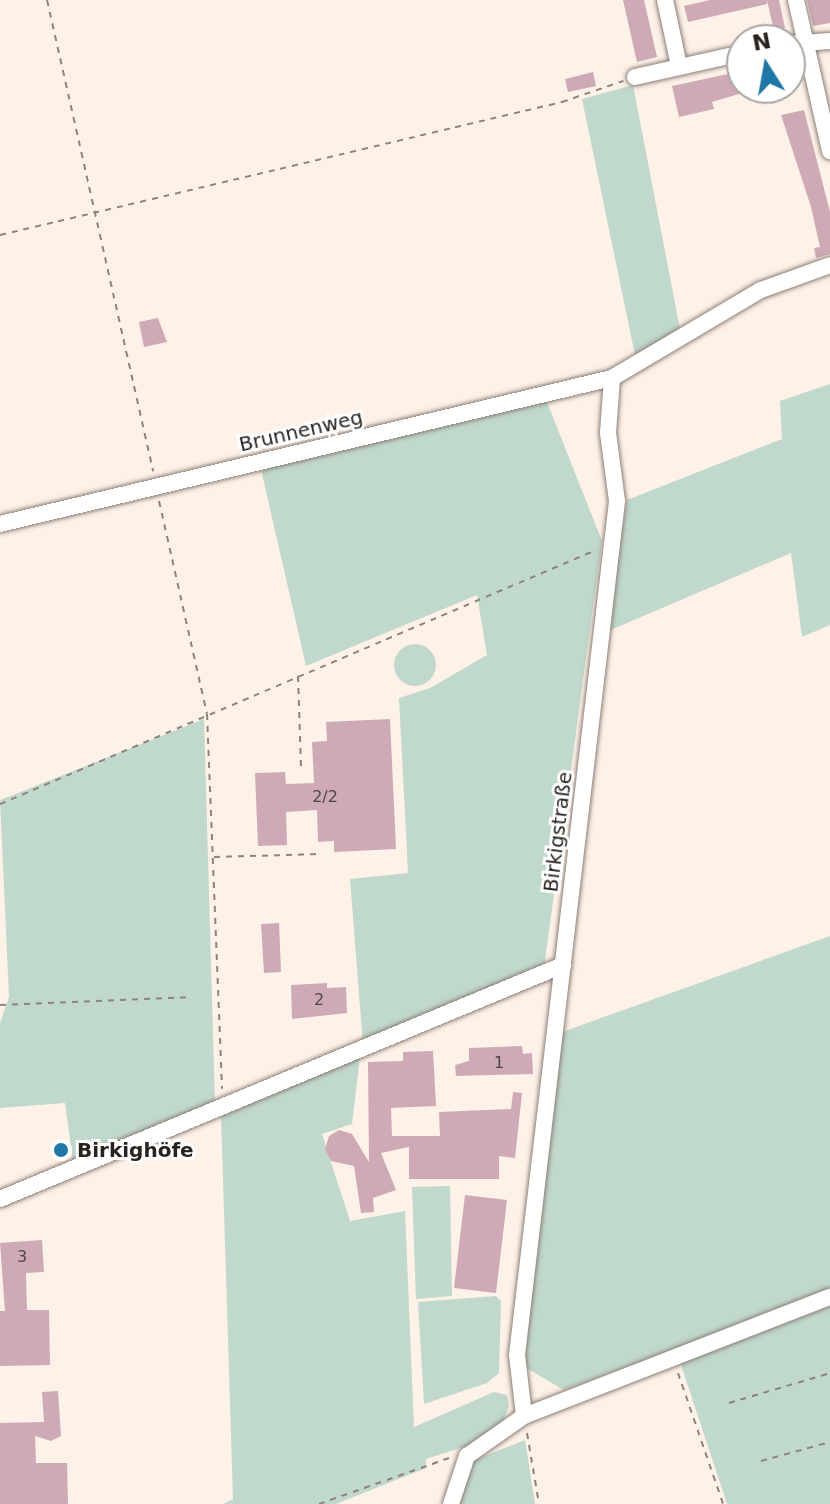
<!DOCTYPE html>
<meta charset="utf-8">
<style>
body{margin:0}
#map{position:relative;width:830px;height:1504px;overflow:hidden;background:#fef1e7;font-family:"DejaVu Sans",sans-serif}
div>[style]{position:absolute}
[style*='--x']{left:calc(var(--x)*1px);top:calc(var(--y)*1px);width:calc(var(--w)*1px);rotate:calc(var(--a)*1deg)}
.green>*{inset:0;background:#c0d9cc}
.round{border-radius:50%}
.building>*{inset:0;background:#ceaab7}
.path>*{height:2px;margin-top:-1px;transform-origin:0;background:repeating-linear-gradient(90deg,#8c847d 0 6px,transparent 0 12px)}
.roads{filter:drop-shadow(0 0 2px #8b7f76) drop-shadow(0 0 2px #8b7f76)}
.street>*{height:16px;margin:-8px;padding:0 8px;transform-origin:8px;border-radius:8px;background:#fff}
.dots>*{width:22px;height:22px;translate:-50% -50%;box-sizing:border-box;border:4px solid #fff;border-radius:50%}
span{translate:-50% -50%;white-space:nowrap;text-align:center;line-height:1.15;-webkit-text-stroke:6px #fff;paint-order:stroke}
.number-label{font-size:16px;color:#524545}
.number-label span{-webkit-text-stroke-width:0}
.street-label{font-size:20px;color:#28231f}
.poi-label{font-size:20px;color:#28231f;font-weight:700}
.left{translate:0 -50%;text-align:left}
.north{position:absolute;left:726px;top:24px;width:80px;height:80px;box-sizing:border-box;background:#fff;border:2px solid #a9a7a5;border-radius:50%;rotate:349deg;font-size:22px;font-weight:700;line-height:32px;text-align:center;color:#28231f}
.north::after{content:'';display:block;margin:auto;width:28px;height:36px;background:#1f77a6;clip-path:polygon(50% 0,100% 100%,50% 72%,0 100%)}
</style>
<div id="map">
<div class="green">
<i style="clip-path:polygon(633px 85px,680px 329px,635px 355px,582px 99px)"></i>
<i style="clip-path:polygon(830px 384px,830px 625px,802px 637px,791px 553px,606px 632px,627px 500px,782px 439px,780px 401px)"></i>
<i style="clip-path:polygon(545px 397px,602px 541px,544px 968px,363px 1045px,350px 879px,408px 873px,399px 698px,430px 688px,487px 655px,477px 595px,306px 666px,260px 465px)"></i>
<i class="round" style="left:394px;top:644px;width:42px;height:42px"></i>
<i style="clip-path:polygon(204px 719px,215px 1102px,73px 1161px,65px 1103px,0 1108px,0 1023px,9px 997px,0 800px)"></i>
<i style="clip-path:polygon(830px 936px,830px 1292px,564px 1390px,521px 1365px,562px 1032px)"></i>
<i style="clip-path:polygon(360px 1057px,352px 1124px,322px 1134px,350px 1221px,405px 1211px,414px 1427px,494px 1392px,507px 1395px,509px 1406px,503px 1422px,470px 1445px,426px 1459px,426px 1468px,336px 1504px,223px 1504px,233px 1499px,221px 1116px)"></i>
<i style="clip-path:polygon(450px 1186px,452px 1296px,416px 1299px,412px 1187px)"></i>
<i style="clip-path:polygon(496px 1296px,501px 1301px,499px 1373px,487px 1383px,424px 1404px,418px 1302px)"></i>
<i style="clip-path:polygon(830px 1306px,830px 1504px,727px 1504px,680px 1362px)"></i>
<i style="clip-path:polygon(525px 1440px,535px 1504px,458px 1504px,462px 1479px,474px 1460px)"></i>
</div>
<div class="building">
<i style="clip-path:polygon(623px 0,644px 0,657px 57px,637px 62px)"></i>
<i style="clip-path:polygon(710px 0,767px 0,767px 4px,688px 22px,684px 6px)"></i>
<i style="clip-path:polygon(767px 0,779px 0,785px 28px,774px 31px)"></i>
<i style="clip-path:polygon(807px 0,830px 0,830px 23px,813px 26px)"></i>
<i style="clip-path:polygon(742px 71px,742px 93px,712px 102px,714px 109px,679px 117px,672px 86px)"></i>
<i style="clip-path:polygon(593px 72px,596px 86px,568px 92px,565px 79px)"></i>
<i style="clip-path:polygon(804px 110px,830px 212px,830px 254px,816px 258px,814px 248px,820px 247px,811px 207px,781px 115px)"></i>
<i style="clip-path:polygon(158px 318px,167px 342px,144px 347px,139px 322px)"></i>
<i style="clip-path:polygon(390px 719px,396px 849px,334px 852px,334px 841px,318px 842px,317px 810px,286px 812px,287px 845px,258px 846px,255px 773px,285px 772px,286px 784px,314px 783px,312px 742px,327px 741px,326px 722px)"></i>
<i style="clip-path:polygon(279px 923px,281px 972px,264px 973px,261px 924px)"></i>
<i style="clip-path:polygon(327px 983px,327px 988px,346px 987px,347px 1013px,292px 1019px,291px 985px)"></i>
<i style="clip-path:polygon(522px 1046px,523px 1054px,532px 1053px,533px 1074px,456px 1076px,455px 1065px,469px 1061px,469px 1048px)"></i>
<i style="clip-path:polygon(433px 1051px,436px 1106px,391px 1108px,392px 1136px,440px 1136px,439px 1112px,511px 1109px,513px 1092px,522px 1093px,515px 1158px,499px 1156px,499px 1179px,409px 1179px,409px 1147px,381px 1153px,396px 1190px,373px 1198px,374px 1212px,361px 1213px,354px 1166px,331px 1161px,325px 1149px,329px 1136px,339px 1130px,352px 1134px,369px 1162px,368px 1062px,403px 1061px,403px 1052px)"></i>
<i style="clip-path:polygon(465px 1195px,507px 1200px,496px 1293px,454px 1288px)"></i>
<i style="clip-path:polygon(42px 1240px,44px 1272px,26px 1273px,27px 1310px,49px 1310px,50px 1365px,0 1366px,0 1311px,5px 1311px,0 1243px)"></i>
<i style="clip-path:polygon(58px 1391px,61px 1436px,51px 1441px,35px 1436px,36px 1463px,67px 1463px,68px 1504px,0 1504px,0 1423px,44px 1422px,42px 1392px)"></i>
</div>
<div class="path">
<i style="--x:47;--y:0;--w:483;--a:77.3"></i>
<i style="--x:0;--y:235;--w:578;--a:-13.31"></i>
<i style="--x:562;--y:102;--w:65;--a:-19"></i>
<i style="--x:159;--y:501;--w:218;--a:77.3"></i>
<i style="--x:207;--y:714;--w:375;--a:87.7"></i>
<i style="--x:298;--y:676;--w:91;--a:88.1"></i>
<i style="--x:0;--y:804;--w:648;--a:-23.08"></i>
<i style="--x:214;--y:857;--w:105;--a:-1.6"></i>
<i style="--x:0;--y:1005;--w:187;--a:-2.4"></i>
<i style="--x:678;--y:1373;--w:139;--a:71"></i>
<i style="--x:729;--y:1403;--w:105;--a:-16.5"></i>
<i style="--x:527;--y:1433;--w:72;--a:80.4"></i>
<i style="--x:761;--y:1461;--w:72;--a:-15.4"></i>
<i style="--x:319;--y:1504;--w:138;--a:-19.5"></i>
</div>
<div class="roads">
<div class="street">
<i style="--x:665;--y:0;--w:67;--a:78"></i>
<i style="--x:796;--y:0;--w:155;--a:77.3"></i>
<i style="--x:790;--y:44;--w:40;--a:-4.3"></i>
<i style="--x:635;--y:77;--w:110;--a:-12.6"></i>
<i style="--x:0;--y:524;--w:629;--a:-13.42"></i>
<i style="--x:612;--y:378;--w:173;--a:-30.6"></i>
<i style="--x:761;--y:290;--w:73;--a:-19.9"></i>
<i style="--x:0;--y:1199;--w:610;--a:-22.57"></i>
<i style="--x:524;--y:1416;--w:328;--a:-21.3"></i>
<i style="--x:451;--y:1504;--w:51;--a:-71.6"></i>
<i style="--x:467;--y:1456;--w:70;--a:-35.1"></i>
<i style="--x:524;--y:1416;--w:61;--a:-96.5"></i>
<i style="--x:517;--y:1355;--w:860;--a:-83.32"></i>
<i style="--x:617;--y:501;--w:69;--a:-97.5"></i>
<i style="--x:608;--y:433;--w:55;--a:-85.8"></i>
</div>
</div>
<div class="dots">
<i style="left:61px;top:1150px;background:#1f77a6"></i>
</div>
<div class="number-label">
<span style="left:325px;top:797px">2/2</span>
<span style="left:319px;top:1000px">2</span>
<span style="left:499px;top:1063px">1</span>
<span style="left:22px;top:1257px">3</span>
</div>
<div class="street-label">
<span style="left:301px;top:431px;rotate:-13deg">Brunnenweg</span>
<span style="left:558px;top:832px;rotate:-83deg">Birkigstraße</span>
</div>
<div class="poi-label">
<span class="left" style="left:77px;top:1150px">Birkighöfe</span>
</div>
<div class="north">N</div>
</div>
